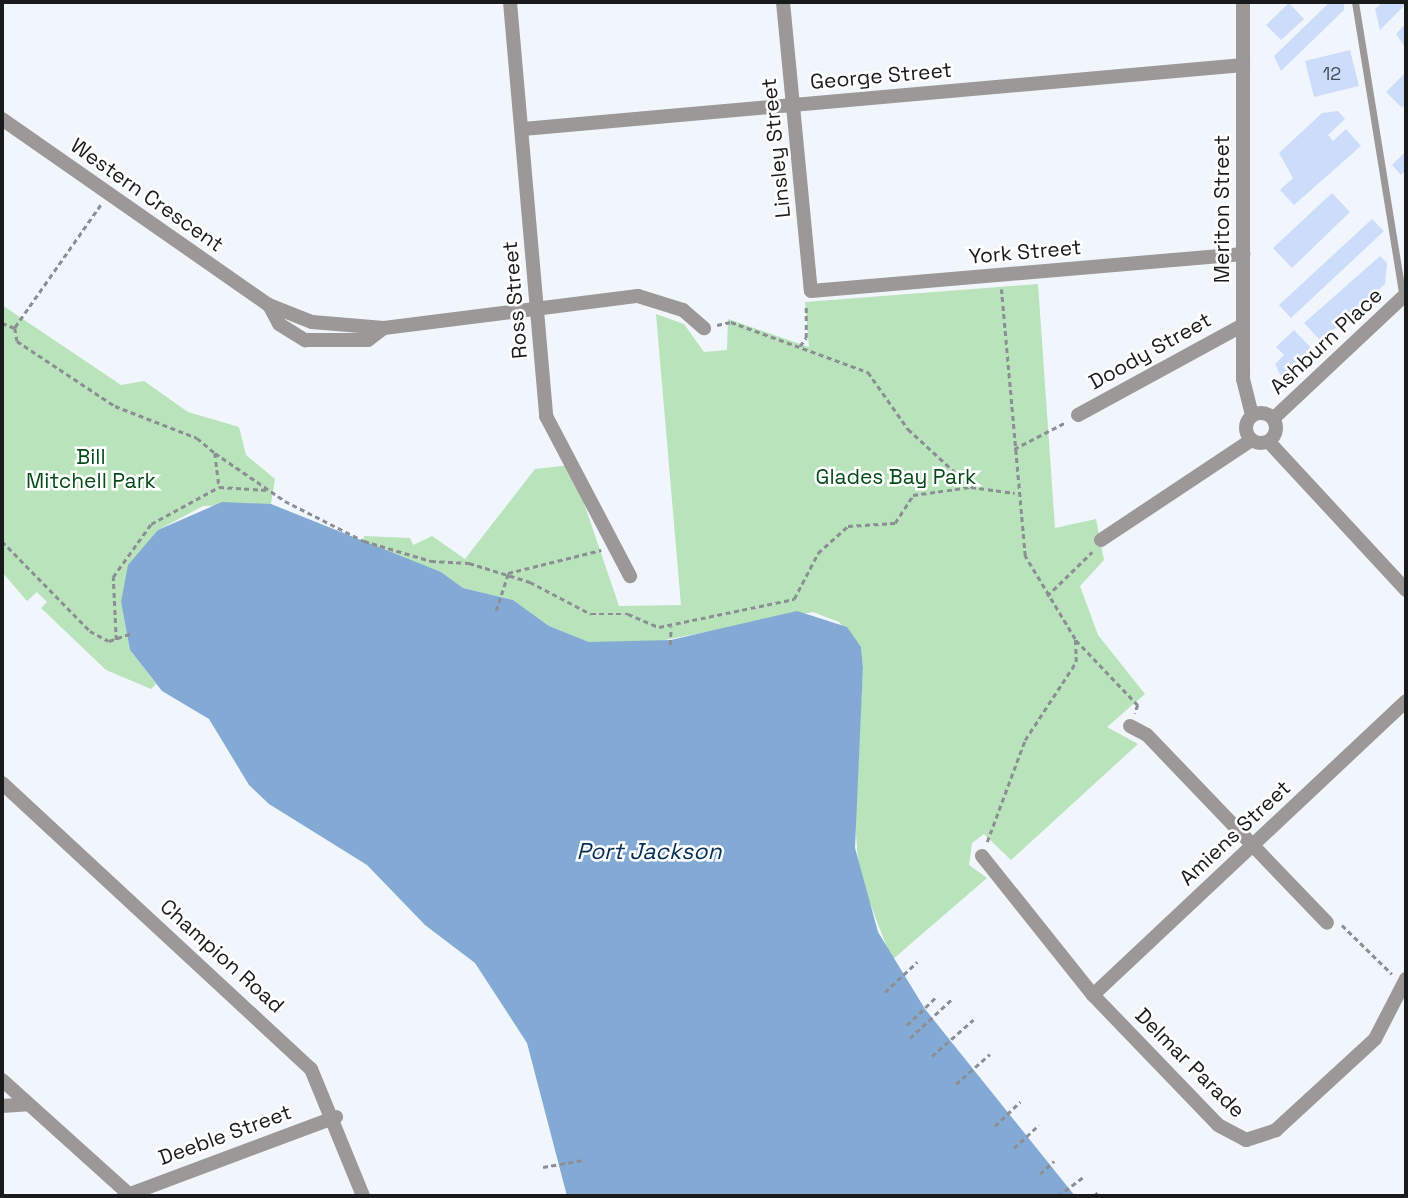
<!DOCTYPE html>
<style>
body{margin:0}
#map{position:relative;width:1408px;height:1198px;overflow:hidden;background:#f1f6fd;font-family:"Space Grotesk",sans-serif}
div>[style]{position:absolute}
[style*='--x']{left:calc(var(--x)*1px);top:calc(var(--y)*1px);width:calc(var(--w)*1px);rotate:calc(var(--a)*1deg)}
.green>*{inset:0;background:#b8e3bb}
.water>*{inset:0;background:#82aad4}
.building>*{inset:0;background:#cbddfb}
.path>*{height:2.5px;margin-top:-1.25px;transform-origin:0;background:repeating-linear-gradient(90deg,#8b8e93 0 5px,transparent 0 8.5px)}
.service>*{height:7px;margin:-3.5px;padding:0 3.5px;transform-origin:3.5px;border-radius:3.5px;background:#9c9897}
.minor>*{height:14px;margin:-7px;padding:0 7px;transform-origin:7px;border-radius:7px;background:#9c9897}
.minor>.ring{margin:-7px;padding:0;box-sizing:content-box;background:none;border:14px solid #9c9897;border-radius:50%}
span{translate:-50% -50%;white-space:nowrap;text-align:center;line-height:1.15;-webkit-text-stroke:5px #fff;paint-order:stroke}
.number-label{font-size:18px;color:#454b54}
.number-label span{-webkit-text-stroke-width:0}
.street-label{font-size:21px;color:#181a1c}
.park-label{font-size:21px;color:#034b17}
.water-label{font-size:23px;color:#022e56;font-style:italic}
.frame{position:absolute;inset:0;border:4px solid #181a1c;pointer-events:none}
</style>
<div id="map">
<div class="green">
<i style="clip-path:polygon(1038px 284px,1055px 528px,1096px 519px,1104px 560px,1080px 586px,1098px 635px,1145px 694px,1107px 727px,1138px 744px,1011px 860px,984px 834px,972px 843px,969px 865px,987px 878px,892px 960px,859px 875px,855px 820px,863px 667px,861px 647px,839px 622px,813px 612px,643px 644px,589px 642px,549px 626px,513px 600px,463px 588px,441px 572px,363px 543px,364px 536px,410px 538px,413px 545px,432px 536px,465px 559px,535px 469px,571px 465px,619px 606px,681px 605px,656px 314px,684px 324px,704px 352px,727px 350px,728px 319px,809px 347px,805px 302px)"></i>
<i style="clip-path:polygon(2px 305px,121px 385px,144px 381px,188px 412px,239px 427px,246px 455px,275px 479px,271px 504px,203px 506px,158px 530px,121px 602px,130px 650px,156px 684px,151px 689px,106px 670px,41px 608px,47px 602px,37px 592px,27px 601px,2px 572px)"></i>
</div>
<div class="water">
<i style="clip-path:polygon(222px 502px,271px 504px,441px 572px,463px 588px,513px 600px,549px 626px,589px 642px,671px 640px,797px 611px,847px 627px,861px 647px,863px 667px,855px 848px,878px 932px,925px 1009px,1075px 1196px,567px 1196px,527px 1043px,475px 963px,425px 925px,367px 865px,269px 804px,249px 785px,209px 719px,162px 691px,130px 650px,121px 602px,128px 565px,158px 530px)"></i>
</div>
<div class="building">
<i style="clip-path:polygon(1330px 2px,1344px 2px,1344px 10px,1281px 71px,1274px 56px)"></i>
<i style="clip-path:polygon(1383px 2px,1406px 4px,1380px 30px,1375px 9px)"></i>
<i style="clip-path:polygon(1289px 3px,1304px 19px,1281px 40px,1266px 25px)"></i>
<i style="clip-path:polygon(1406px 23px,1406px 49px,1396px 34px)"></i>
<i style="clip-path:polygon(1350px 50px,1359px 86px,1314px 97px,1305px 61px)"></i>
<i style="clip-path:polygon(1406px 72px,1406px 103px,1402px 108px,1386px 92px)"></i>
<i style="clip-path:polygon(1338px 111px,1345px 119px,1328px 135px,1333px 141px,1346px 129px,1361px 146px,1294px 205px,1280px 190px,1293px 178px,1279px 153px,1322px 113px)"></i>
<i style="clip-path:polygon(1406px 151px,1406px 170px,1401px 175px,1392px 165px)"></i>
<i style="clip-path:polygon(1332px 193px,1350px 212px,1292px 268px,1273px 248px)"></i>
<i style="clip-path:polygon(1372px 219px,1384px 231px,1291px 318px,1279px 305px)"></i>
<i style="clip-path:polygon(1380px 256px,1387px 263px,1385px 284px,1321px 341px,1304px 323px)"></i>
<i style="clip-path:polygon(1294px 330px,1313px 350px,1283px 380px,1275px 364px,1284px 355px,1276px 347px)"></i>
</div>
<div class="path">
<i style="--x:101;--y:205;--w:150;--a:125"></i>
<i style="--x:15;--y:328;--w:13;--a:81"></i>
<i style="--x:17;--y:341;--w:118;--a:33.6"></i>
<i style="--x:115;--y:406;--w:88;--a:21.3"></i>
<i style="--x:197;--y:438;--w:23;--a:40"></i>
<i style="--x:215;--y:453;--w:34;--a:83"></i>
<i style="--x:2;--y:323;--w:14;--a:21"></i>
<i style="--x:717;--y:325;--w:14;--a:-12"></i>
<i style="--x:731;--y:322;--w:146;--a:20.1"></i>
<i style="--x:868;--y:372;--w:70;--a:54.9"></i>
<i style="--x:908;--y:429;--w:86;--a:42.6"></i>
<i style="--x:800;--y:346;--w:10;--a:-53"></i>
<i style="--x:806;--y:338;--w:34;--a:-90"></i>
<i style="--x:1014;--y:449;--w:59;--a:-27.4"></i>
<i style="--x:215;--y:453;--w:85;--a:34.4"></i>
<i style="--x:285;--y:501;--w:89;--a:26.9"></i>
<i style="--x:364;--y:541;--w:70;--a:16.6"></i>
<i style="--x:431;--y:561;--w:38;--a:3"></i>
<i style="--x:469;--y:563;--w:64;--a:17.3"></i>
<i style="--x:530;--y:582;--w:69;--a:27.7"></i>
<i style="--x:591;--y:614;--w:37;--a:0"></i>
<i style="--x:628;--y:614;--w:34;--a:23"></i>
<i style="--x:659;--y:627;--w:138;--a:-11.7"></i>
<i style="--x:794;--y:599;--w:52;--a:-62.4"></i>
<i style="--x:818;--y:553;--w:40;--a:-42"></i>
<i style="--x:848;--y:526;--w:47;--a:-3.7"></i>
<i style="--x:895;--y:523;--w:33;--a:-57"></i>
<i style="--x:913;--y:495;--w:59;--a:-7.9"></i>
<i style="--x:971;--y:487;--w:44;--a:7.8"></i>
<i style="--x:2;--y:541;--w:126;--a:45.6"></i>
<i style="--x:90;--y:631;--w:21;--a:28"></i>
<i style="--x:109;--y:641;--w:24;--a:-19"></i>
<i style="--x:1047;--y:596;--w:63;--a:-44.4"></i>
<i style="--x:496;--y:611;--w:40;--a:-72"></i>
<i style="--x:508;--y:573;--w:96;--a:-13.9"></i>
<i style="--x:116;--y:640;--w:63;--a:-92.7"></i>
<i style="--x:113;--y:577;--w:65;--a:-54.4"></i>
<i style="--x:151;--y:524;--w:77;--a:-28.6"></i>
<i style="--x:219;--y:487;--w:49;--a:3.5"></i>
<i style="--x:1076;--y:640;--w:90;--a:46.4"></i>
<i style="--x:1138;--y:705;--w:9;--a:111"></i>
<i style="--x:670;--y:645;--w:18;--a:-87"></i>
<i style="--x:987;--y:842;--w:109;--a:-69.6"></i>
<i style="--x:1025;--y:740;--w:93;--a:-56.8"></i>
<i style="--x:1076;--y:662;--w:23;--a:-92"></i>
<i style="--x:1075;--y:639;--w:97;--a:-121.1"></i>
<i style="--x:1025;--y:556;--w:268;--a:-95.1"></i>
<i style="--x:1342;--y:925;--w:70;--a:44.4"></i>
<i style="--x:885;--y:992;--w:44;--a:-43.2"></i>
<i style="--x:907;--y:1025;--w:42;--a:-44"></i>
<i style="--x:910;--y:1038;--w:57;--a:-42.9"></i>
<i style="--x:932;--y:1056;--w:55;--a:-41.3"></i>
<i style="--x:956;--y:1084;--w:45;--a:-41.4"></i>
<i style="--x:995;--y:1126;--w:35;--a:-44"></i>
<i style="--x:1014;--y:1148;--w:34;--a:-43"></i>
<i style="--x:543;--y:1167;--w:41;--a:-9.9"></i>
<i style="--x:1040;--y:1174;--w:19;--a:-43"></i>
<i style="--x:1058;--y:1196;--w:31;--a:-37"></i>
<i style="--x:1094;--y:1196;--w:7;--a:-45"></i>
</div>
<div class="service">
<i style="--x:1355;--y:2;--w:299;--a:80.8"></i>
</div>
<div class="minor">
<i style="--x:510;--y:2;--w:416;--a:85"></i>
<i style="--x:546;--y:416;--w:181;--a:62.3"></i>
<i style="--x:783;--y:2;--w:290;--a:84.5"></i>
<i style="--x:811;--y:291;--w:434;--a:-4.9"></i>
<i style="--x:1243;--y:2;--w:377;--a:90"></i>
<i style="--x:1243;--y:379;--w:37;--a:76"></i>
<i style="--x:2;--y:119;--w:325;--a:34.9"></i>
<i style="--x:269;--y:305;--w:46;--a:21.6"></i>
<i style="--x:312;--y:322;--w:72;--a:4.8"></i>
<i style="--x:384;--y:328;--w:256;--a:-7.2"></i>
<i style="--x:638;--y:296;--w:47;--a:17.3"></i>
<i style="--x:683;--y:310;--w:28;--a:41"></i>
<i style="--x:523;--y:129;--w:723;--a:-5.08"></i>
<i style="--x:269;--y:305;--w:21;--a:62"></i>
<i style="--x:279;--y:324;--w:31;--a:32"></i>
<i style="--x:305;--y:340;--w:63;--a:0"></i>
<i style="--x:368;--y:340;--w:20;--a:-37"></i>
<i class="ring" style="left:1246px;top:413px;width:16px;height:16px"></i>
<i style="--x:1078;--y:415;--w:188;--a:-28.6"></i>
<i style="--x:1274;--y:418;--w:181;--a:-43.2"></i>
<i style="--x:1269;--y:442;--w:202;--a:47.2"></i>
<i style="--x:1101;--y:540;--w:179;--a:-33.6"></i>
<i style="--x:1130;--y:726;--w:19;--a:28"></i>
<i style="--x:1147;--y:735;--w:260;--a:46.2"></i>
<i style="--x:2;--y:783;--w:421;--a:42.8"></i>
<i style="--x:311;--y:1069;--w:137;--a:67.7"></i>
<i style="--x:982;--y:856;--w:178;--a:51.4"></i>
<i style="--x:1093;--y:995;--w:180;--a:46.1"></i>
<i style="--x:1218;--y:1125;--w:32;--a:28"></i>
<i style="--x:1246;--y:1140;--w:32;--a:-18"></i>
<i style="--x:1276;--y:1130;--w:134;--a:-42.6"></i>
<i style="--x:1375;--y:1039;--w:68;--a:-62.7"></i>
<i style="--x:1093;--y:995;--w:429;--a:-43.2"></i>
<i style="--x:2;--y:1080;--w:173;--a:42"></i>
<i style="--x:2;--y:1106;--w:26;--a:-4"></i>
<i style="--x:130;--y:1194;--w:220;--a:-20.5"></i>
</div>
<div class="number-label">
<span style="left:1332px;top:74px">12</span>
</div>
<div class="street-label">
<span style="left:881px;top:76px;rotate:-5deg">George Street</span>
<span style="left:776px;top:148px;rotate:-96deg">Linsley Street</span>
<span style="left:147px;top:195px;rotate:35deg">Western Crescent</span>
<span style="left:1222px;top:209px;rotate:-90deg">Meriton Street</span>
<span style="left:1025px;top:252px;rotate:-5deg">York Street</span>
<span style="left:515px;top:300px;rotate:-95deg">Ross Street</span>
<span style="left:1326px;top:341px;rotate:-43deg">Ashburn Place</span>
<span style="left:1150px;top:351px;rotate:-29deg">Doody Street</span>
<span style="left:1235px;top:833px;rotate:-43deg">Amiens Street</span>
<span style="left:222px;top:956px;rotate:42deg">Champion Road</span>
<span style="left:1190px;top:1063px;rotate:45deg">Delmar Parade</span>
<span style="left:225px;top:1135px;rotate:-20deg">Deeble Street</span>
</div>
<div class="park-label">
<span style="left:91px;top:469px">Bill<br>Mitchell Park</span>
<span style="left:896px;top:477px">Glades Bay Park</span>
</div>
<div class="water-label">
<span style="left:649px;top:851px">Port Jackson</span>
</div>
<div class="frame"></div>
</div>
